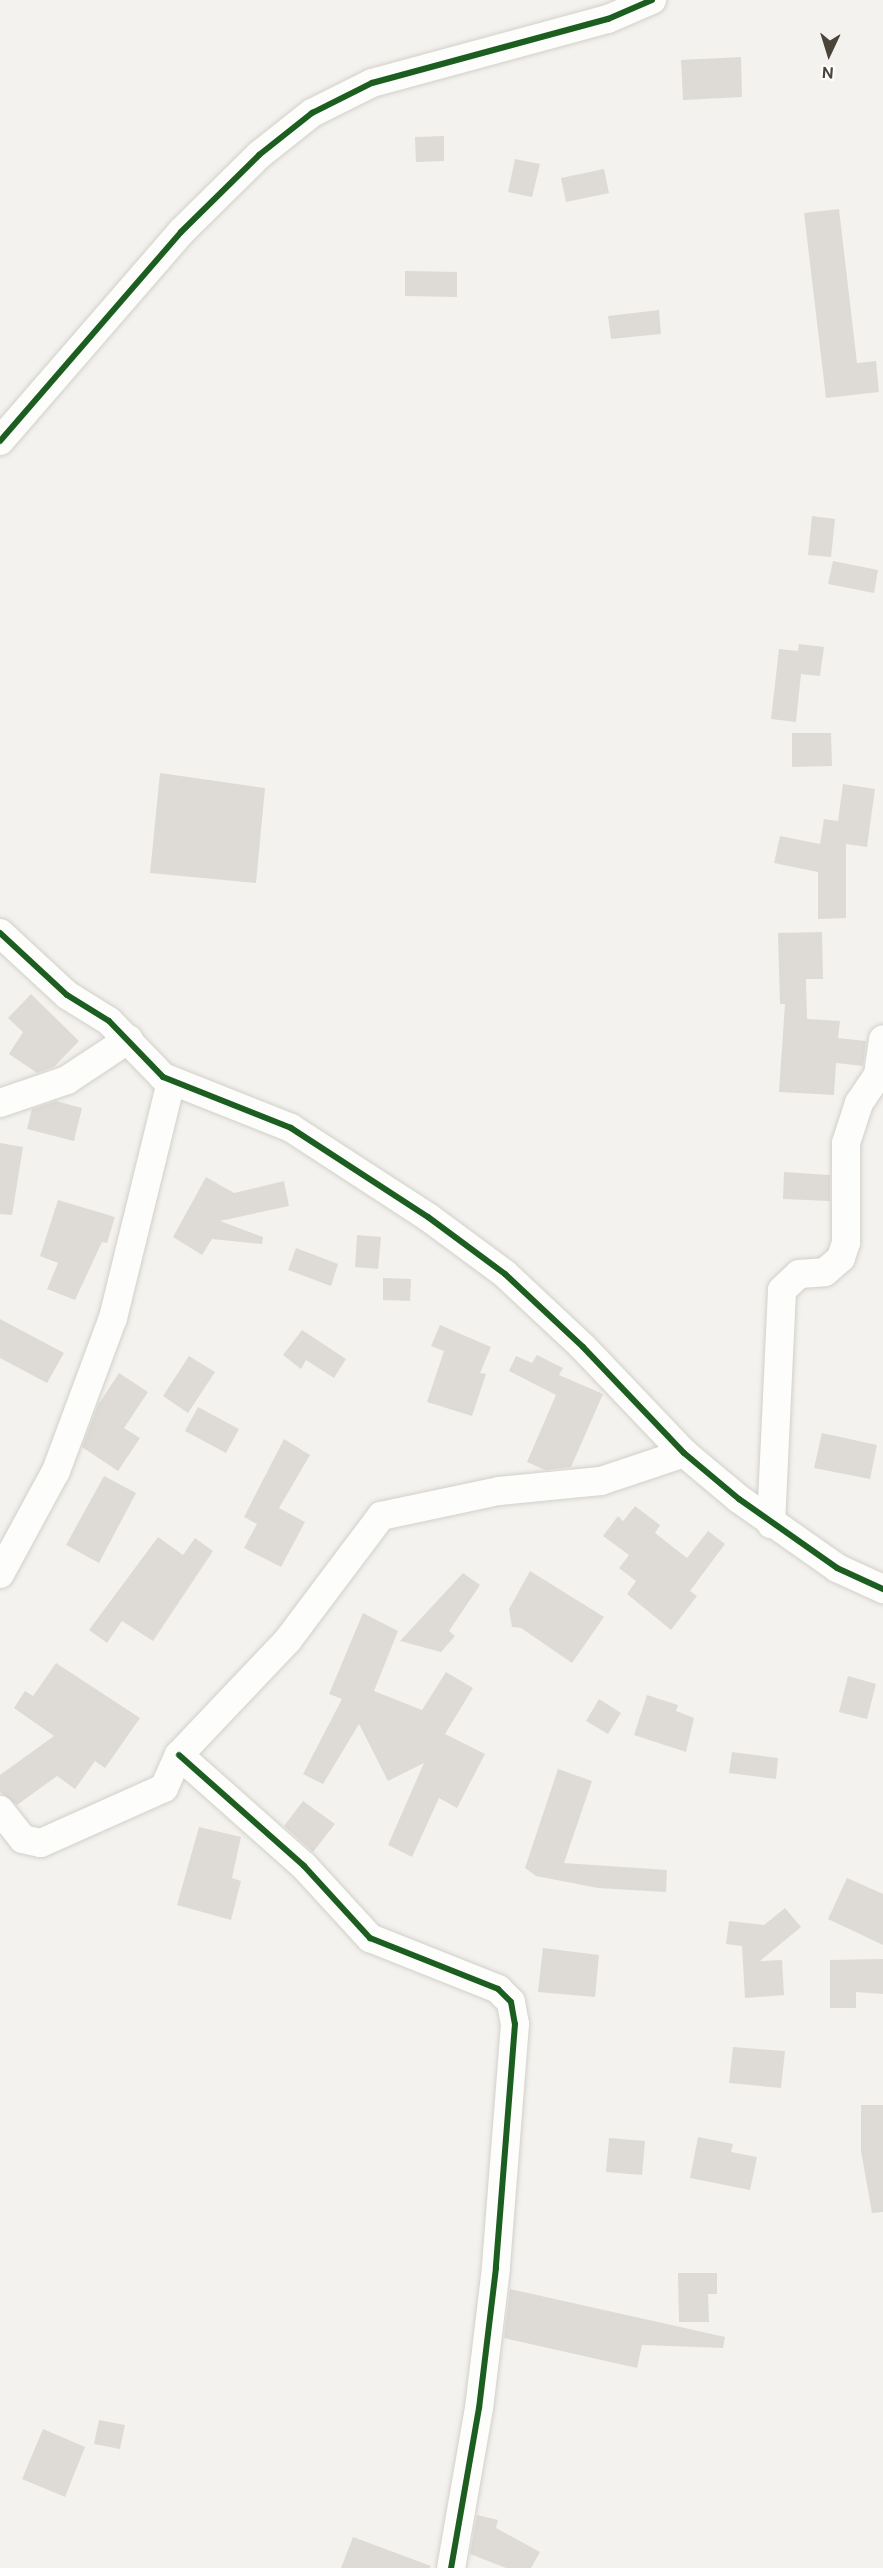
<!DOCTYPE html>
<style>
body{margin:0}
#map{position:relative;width:883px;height:2568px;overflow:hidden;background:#f4f2ee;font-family:"DM Sans",sans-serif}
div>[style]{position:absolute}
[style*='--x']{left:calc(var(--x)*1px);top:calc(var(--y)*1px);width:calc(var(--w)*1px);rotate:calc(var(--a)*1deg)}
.building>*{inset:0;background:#dedbd6}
.roads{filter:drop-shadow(0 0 2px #d2d0cb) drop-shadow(0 0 2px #d2d0cb)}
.minor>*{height:28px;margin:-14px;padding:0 14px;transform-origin:14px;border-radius:14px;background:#fdfdfc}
.cycleway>*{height:6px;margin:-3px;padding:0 3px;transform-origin:3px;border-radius:3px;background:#1b5e20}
span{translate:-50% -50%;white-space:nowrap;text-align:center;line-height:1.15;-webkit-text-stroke:4.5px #fff;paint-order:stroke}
.north{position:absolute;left:799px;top:24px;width:60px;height:60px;-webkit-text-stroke:4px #fff;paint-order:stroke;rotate:184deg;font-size:16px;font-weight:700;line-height:24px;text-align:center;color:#4b4439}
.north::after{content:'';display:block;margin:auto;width:21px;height:27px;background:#4b4439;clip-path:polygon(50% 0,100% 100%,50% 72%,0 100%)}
</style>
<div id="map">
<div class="building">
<i style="clip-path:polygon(741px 57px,742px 97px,683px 100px,681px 60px)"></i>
<i style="clip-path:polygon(444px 136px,444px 161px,416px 162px,415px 137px)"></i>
<i style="clip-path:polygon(515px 159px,540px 164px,532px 197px,508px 192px)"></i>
<i style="clip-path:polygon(604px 169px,609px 193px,566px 202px,561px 178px)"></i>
<i style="clip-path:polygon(839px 209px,857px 363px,876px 361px,879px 392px,826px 398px,804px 213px)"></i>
<i style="clip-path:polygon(405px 271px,457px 272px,457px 297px,405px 296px)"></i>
<i style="clip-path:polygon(659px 310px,661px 334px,611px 339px,608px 316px)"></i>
<i style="clip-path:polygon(812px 516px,835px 519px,831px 557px,808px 555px)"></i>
<i style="clip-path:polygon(833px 561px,878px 570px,874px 593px,828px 584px)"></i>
<i style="clip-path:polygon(799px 644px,824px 647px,820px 676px,801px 674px,796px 722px,771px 719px,779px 649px,798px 651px)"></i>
<i style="clip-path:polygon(792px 733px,831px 733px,832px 766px,792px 767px)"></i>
<i style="clip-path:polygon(160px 773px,265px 788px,256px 883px,150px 873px)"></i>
<i style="clip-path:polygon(843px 784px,875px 789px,867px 847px,846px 844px,846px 918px,818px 919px,818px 872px,774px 863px,780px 836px,820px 844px,824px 819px,838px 821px)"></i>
<i style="clip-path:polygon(822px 932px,823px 979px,806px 979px,807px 1019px,840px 1021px,838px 1038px,866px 1041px,863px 1066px,836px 1063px,834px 1095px,779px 1092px,785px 1004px,780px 1004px,778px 933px)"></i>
<i style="clip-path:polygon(31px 994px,79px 1041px,54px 1067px,37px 1073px,9px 1054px,23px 1032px,8px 1018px)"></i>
<i style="clip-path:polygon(56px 1101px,82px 1108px,74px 1141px,27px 1129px,32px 1109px)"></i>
<i style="clip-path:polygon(0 1143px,23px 1147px,12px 1215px,0 1214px)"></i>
<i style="clip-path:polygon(784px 1172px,830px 1175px,830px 1201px,783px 1199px)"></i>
<i style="clip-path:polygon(206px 1177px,234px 1193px,284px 1181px,289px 1206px,220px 1221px,263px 1237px,262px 1244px,212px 1239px,202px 1255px,173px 1237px)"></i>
<i style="clip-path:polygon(58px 1200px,115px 1217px,107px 1243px,102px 1242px,75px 1300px,47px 1289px,58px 1263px,40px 1256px)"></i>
<i style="clip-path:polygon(357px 1235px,381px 1237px,378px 1269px,355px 1267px)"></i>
<i style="clip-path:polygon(296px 1248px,338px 1264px,331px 1286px,288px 1270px)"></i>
<i style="clip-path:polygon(383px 1278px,411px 1279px,410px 1301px,383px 1300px)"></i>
<i style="clip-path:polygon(0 1319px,64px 1353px,47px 1383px,0 1358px)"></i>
<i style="clip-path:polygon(440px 1325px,491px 1347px,480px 1373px,486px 1374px,472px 1416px,427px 1402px,444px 1351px,431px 1346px)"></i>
<i style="clip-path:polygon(302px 1330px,346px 1359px,334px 1378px,306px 1360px,301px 1369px,283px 1355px)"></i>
<i style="clip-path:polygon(537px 1355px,563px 1368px,559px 1375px,603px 1394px,571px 1467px,545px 1470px,527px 1462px,556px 1395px,509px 1371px,516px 1356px,532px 1363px)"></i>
<i style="clip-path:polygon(189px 1356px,215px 1372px,188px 1413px,163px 1396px)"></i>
<i style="clip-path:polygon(119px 1373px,148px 1392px,124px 1428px,140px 1438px,118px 1471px,82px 1447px,98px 1405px)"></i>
<i style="clip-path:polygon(198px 1407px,239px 1429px,226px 1453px,185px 1431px)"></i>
<i style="clip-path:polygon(822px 1433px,877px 1445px,870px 1479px,814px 1468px)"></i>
<i style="clip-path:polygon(284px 1439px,310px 1455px,279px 1508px,305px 1522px,281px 1567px,244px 1548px,257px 1524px,244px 1517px)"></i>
<i style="clip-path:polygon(104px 1476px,136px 1493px,99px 1563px,66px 1545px)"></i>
<i style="clip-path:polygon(635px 1506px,660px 1525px,655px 1533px,687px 1558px,708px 1531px,725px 1544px,690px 1591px,697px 1596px,671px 1630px,627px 1594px,636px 1581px,619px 1568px,629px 1555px,603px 1536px,618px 1516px,623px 1521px)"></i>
<i style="clip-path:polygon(158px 1537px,183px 1555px,195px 1538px,213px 1551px,153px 1641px,122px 1621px,107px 1643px,89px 1630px)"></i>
<i style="clip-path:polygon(530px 1571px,604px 1617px,572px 1663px,521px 1628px,512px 1627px,509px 1609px)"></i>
<i style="clip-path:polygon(463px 1573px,480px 1585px,449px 1631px,455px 1636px,441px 1652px,400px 1641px)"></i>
<i style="clip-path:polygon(363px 1613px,398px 1631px,374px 1691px,422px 1710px,446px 1672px,473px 1688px,445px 1734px,485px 1754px,457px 1808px,439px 1798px,412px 1857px,388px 1845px,424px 1763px,388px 1781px,359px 1724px,323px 1784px,303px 1774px,342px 1699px,329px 1694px)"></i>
<i style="clip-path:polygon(56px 1663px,140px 1718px,105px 1768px,95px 1761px,75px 1789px,57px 1776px,17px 1805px,0 1792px,0 1775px,54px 1736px,14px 1708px,25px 1691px,33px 1696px)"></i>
<i style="clip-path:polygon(848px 1676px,876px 1684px,867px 1719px,839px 1712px)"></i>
<i style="clip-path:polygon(647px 1695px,678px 1705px,676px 1711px,694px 1718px,686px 1752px,634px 1735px)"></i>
<i style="clip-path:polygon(599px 1699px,621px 1713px,608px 1734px,586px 1721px)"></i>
<i style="clip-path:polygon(732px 1752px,778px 1758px,776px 1779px,729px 1773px)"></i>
<i style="clip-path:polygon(558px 1769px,592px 1781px,564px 1863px,667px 1870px,666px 1892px,598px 1888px,536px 1876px,525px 1868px)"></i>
<i style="clip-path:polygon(303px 1801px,335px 1824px,313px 1852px,284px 1826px)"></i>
<i style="clip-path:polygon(199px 1827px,241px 1837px,232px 1878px,241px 1881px,231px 1920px,177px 1905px)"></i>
<i style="clip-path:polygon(847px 1878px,883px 1894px,883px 1945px,828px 1919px)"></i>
<i style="clip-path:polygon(785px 1908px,801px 1927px,760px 1961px,782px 1960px,784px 1995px,745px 1998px,742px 1946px,726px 1944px,729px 1921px,764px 1925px)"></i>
<i style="clip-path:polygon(543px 1948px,599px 1955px,595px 1997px,538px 1992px)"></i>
<i style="clip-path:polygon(883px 1959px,883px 1994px,856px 1992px,856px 2008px,830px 2008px,830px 1960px)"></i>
<i style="clip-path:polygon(733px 2047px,785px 2051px,781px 2088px,729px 2083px)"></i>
<i style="clip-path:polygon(861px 2105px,883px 2105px,883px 2212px,872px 2213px,861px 2151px)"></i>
<i style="clip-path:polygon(698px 2137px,733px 2144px,731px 2152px,757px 2157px,750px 2190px,690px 2178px)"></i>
<i style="clip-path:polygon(609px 2138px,645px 2141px,642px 2175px,606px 2172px)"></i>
<i style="clip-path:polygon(678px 2273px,717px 2273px,717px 2294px,708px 2294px,709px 2322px,679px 2322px)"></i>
<i style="clip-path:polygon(510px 2289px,725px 2337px,723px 2348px,642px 2345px,637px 2368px,504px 2338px)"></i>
<i style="clip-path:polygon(99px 2420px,125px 2425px,120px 2449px,94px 2444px)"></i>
<i style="clip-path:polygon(43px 2429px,85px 2447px,65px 2497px,22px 2479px)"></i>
<i style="clip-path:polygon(477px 2515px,498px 2520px,496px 2528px,540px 2552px,531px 2568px,506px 2568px,470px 2554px)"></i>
<i style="clip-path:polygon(353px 2537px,431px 2566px,430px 2568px,341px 2568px)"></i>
</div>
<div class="roads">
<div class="minor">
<i style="--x:0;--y:441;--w:276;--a:-49.1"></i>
<i style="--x:181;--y:232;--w:110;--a:-44.6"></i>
<i style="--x:259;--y:155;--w:68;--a:-38.4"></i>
<i style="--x:312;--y:113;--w:67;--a:-26.6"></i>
<i style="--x:372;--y:83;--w:245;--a:-15.2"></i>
<i style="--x:608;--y:19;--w:48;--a:-23.4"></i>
<i style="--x:0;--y:933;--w:91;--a:42.8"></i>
<i style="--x:67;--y:995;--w:49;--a:31.8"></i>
<i style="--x:109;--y:1021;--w:78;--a:46"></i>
<i style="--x:163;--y:1077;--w:138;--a:21.7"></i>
<i style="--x:291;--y:1128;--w:163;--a:33"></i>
<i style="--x:428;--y:1217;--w:96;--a:36.5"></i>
<i style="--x:505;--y:1274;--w:107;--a:43.1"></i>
<i style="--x:583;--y:1347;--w:146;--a:46.4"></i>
<i style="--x:684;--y:1453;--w:72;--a:39.9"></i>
<i style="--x:739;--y:1499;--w:120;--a:35.1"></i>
<i style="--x:837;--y:1568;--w:51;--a:24.5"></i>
<i style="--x:0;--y:1103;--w:71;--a:-18.9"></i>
<i style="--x:67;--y:1080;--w:74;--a:-33.5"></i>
<i style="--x:771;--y:1524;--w:234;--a:-87.3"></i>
<i style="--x:782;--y:1290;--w:23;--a:-43"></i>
<i style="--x:799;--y:1274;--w:26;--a:-4"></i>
<i style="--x:825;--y:1272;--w:21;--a:-41"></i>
<i style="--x:841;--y:1258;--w:16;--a:-72"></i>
<i style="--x:846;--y:1243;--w:100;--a:-90"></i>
<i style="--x:846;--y:1143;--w:42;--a:-72"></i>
<i style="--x:859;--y:1103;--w:34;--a:-56"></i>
<i style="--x:878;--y:1075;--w:36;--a:-82"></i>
<i style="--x:0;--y:1574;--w:117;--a:-61.5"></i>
<i style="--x:56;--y:1471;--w:163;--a:-69.6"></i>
<i style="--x:113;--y:1318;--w:243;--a:-76.2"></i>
<i style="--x:179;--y:1755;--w:167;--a:41.6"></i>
<i style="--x:304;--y:1866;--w:98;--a:47.5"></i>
<i style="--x:370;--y:1938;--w:138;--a:21.7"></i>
<i style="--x:498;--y:1989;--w:18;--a:45"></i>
<i style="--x:511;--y:2002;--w:22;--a:80"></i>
<i style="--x:515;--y:2024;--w:245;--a:94.5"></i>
<i style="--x:496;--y:2268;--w:141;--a:96.9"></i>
<i style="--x:479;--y:2408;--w:162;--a:99.9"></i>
<i style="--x:0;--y:1810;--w:37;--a:52"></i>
<i style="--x:23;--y:1839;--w:18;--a:13"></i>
<i style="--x:41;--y:1843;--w:135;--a:-24.1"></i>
<i style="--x:164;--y:1788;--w:36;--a:-66"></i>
<i style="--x:179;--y:1755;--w:158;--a:-46.5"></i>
<i style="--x:288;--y:1640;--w:155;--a:-53.1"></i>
<i style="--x:381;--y:1516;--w:121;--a:-12"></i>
<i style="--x:499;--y:1491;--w:102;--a:-5.6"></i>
<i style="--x:601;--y:1481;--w:88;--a:-18.6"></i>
</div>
</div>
<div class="cycleway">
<i style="--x:0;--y:441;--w:276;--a:-49.1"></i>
<i style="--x:181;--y:232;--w:110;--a:-44.6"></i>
<i style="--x:259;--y:155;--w:68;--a:-38.4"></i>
<i style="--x:312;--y:113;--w:67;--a:-26.6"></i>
<i style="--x:372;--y:83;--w:245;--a:-15.2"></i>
<i style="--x:608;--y:19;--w:48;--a:-23.4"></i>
<i style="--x:0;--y:933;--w:91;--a:42.8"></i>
<i style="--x:67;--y:995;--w:49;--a:31.8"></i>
<i style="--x:109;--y:1021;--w:78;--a:46"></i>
<i style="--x:163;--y:1077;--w:138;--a:21.7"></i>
<i style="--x:291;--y:1128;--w:163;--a:33"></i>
<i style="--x:428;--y:1217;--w:96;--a:36.5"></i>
<i style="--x:505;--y:1274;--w:107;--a:43.1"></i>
<i style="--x:583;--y:1347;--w:146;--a:46.4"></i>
<i style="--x:684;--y:1453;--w:72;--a:39.9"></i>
<i style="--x:739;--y:1499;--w:120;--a:35.1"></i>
<i style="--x:837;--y:1568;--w:51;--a:24.5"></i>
<i style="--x:179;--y:1755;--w:167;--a:41.6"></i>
<i style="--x:304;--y:1866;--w:98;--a:47.5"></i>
<i style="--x:370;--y:1938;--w:138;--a:21.7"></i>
<i style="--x:498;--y:1989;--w:18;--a:45"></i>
<i style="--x:511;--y:2002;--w:22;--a:80"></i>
<i style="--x:515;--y:2024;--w:245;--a:94.5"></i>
<i style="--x:496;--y:2268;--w:141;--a:96.9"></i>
<i style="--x:479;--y:2408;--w:162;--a:99.9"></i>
</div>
<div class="north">N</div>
</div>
